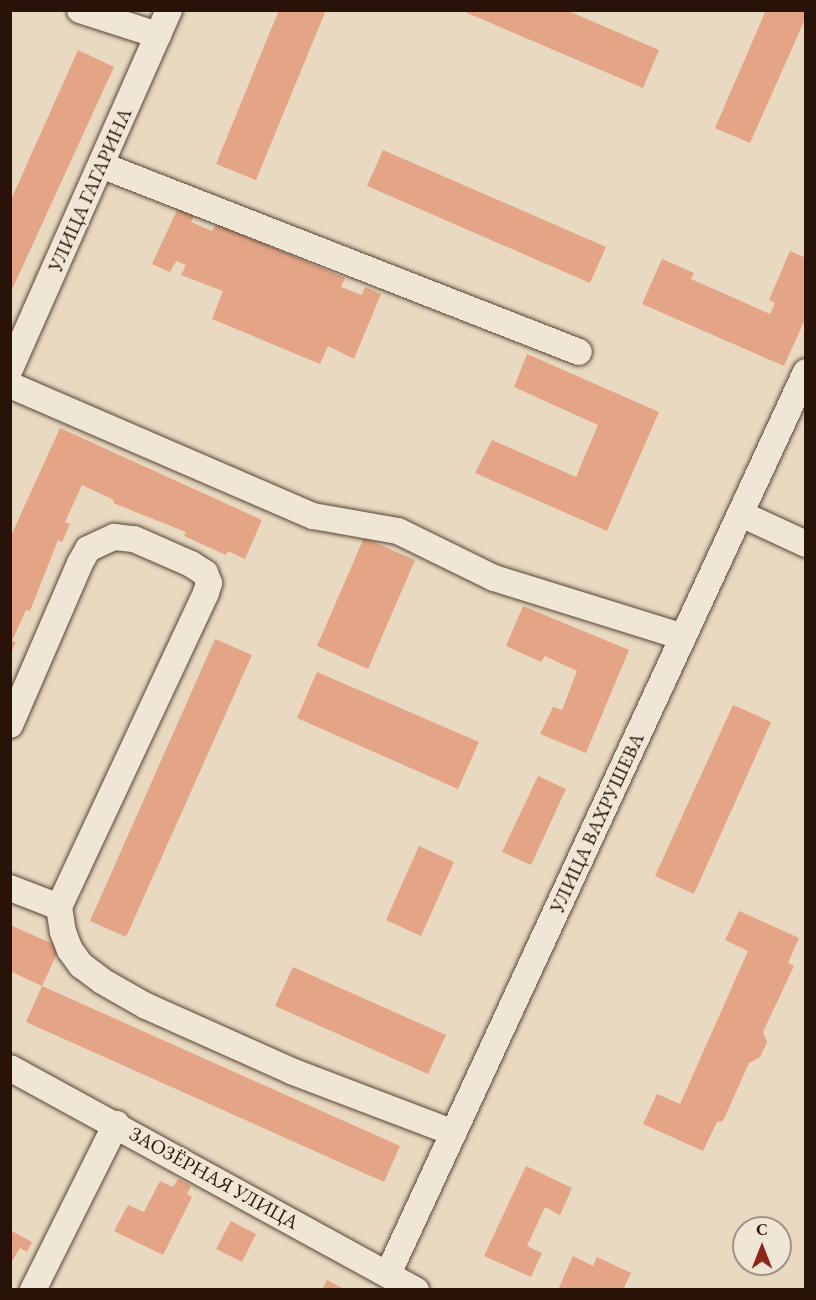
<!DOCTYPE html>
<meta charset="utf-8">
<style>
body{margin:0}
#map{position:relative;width:816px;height:1300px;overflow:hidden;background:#e8d9c0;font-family:"EB Garamond",serif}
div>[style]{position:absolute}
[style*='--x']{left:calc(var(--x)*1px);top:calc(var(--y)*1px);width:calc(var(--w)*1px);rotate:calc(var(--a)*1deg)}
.building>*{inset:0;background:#e3a586}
.roads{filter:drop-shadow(0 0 2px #594436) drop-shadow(0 0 2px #594436)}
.minor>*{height:26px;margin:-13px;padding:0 13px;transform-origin:13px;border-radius:13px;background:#f0e6d6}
span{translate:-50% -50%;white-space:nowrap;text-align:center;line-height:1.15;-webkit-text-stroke:5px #f0e6d6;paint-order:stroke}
.street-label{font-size:20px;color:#291308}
.frame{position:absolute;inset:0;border:12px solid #291308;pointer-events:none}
.north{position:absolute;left:732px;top:1216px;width:60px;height:60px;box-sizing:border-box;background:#f0e6d6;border:2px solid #a09284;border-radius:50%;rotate:0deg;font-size:16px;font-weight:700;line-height:24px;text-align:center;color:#291308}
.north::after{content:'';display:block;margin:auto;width:21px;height:27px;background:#8f2418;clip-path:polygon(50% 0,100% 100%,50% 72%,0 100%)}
</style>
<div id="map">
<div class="building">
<i style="clip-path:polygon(279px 10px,326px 10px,256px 180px,216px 164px)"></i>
<i style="clip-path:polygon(460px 10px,566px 10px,659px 50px,643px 88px)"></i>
<i style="clip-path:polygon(766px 10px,806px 10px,806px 17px,750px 143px,715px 128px)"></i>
<i style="clip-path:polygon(78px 50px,114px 67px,10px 294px,10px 202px)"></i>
<i style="clip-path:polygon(383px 150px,606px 247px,590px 283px,367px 186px)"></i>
<i style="clip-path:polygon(178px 208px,194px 216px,191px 222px,212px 231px,217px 224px,345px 278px,341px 287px,362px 295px,365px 287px,381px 294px,354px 359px,328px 346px,320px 364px,212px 319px,223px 291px,181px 275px,186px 265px,176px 261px,170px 272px,152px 264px)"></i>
<i style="clip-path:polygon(790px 251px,806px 258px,806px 317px,784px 366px,642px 304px,662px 259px,694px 273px,691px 279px,770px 314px,775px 303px,769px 300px)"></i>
<i style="clip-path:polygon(527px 354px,659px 412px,607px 531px,475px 473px,492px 440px,576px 477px,598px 425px,514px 387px)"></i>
<i style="clip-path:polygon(60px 428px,262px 520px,245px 559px,228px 551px,226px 555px,184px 536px,186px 532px,113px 503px,114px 500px,82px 485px,65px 522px,70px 524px,62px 542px,58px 540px,30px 611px,26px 610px,12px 641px,16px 642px,10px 655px,10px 538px)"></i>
<i style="clip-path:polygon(364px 538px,415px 560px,368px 669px,317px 646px)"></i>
<i style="clip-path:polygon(523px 606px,629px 650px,586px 753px,540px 734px,553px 707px,562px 710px,577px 671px,545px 656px,541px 662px,506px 646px)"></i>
<i style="clip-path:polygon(215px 639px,252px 655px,126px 937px,90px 921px)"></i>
<i style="clip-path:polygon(317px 672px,479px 742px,458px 789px,297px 718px)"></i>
<i style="clip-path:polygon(733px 705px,771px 722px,694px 894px,655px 876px)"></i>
<i style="clip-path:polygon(538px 776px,566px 789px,531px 865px,502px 852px)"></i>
<i style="clip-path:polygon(419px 846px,454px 862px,421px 936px,386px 920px)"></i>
<i style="clip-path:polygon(739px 911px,799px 938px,788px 963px,794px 966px,763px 1032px,767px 1042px,760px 1057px,749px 1063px,723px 1121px,717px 1122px,703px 1151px,643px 1124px,657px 1094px,680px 1104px,748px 951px,725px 940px)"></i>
<i style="clip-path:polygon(10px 925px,60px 947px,42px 986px,10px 971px)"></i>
<i style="clip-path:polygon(293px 967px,446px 1035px,428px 1074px,275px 1006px)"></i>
<i style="clip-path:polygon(42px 986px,400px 1146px,384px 1182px,26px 1022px)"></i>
<i style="clip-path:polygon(526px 1166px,572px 1188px,560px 1215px,545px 1207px,527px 1246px,542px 1253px,531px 1277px,484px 1256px)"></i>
<i style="clip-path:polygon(178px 1179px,191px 1186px,187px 1194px,192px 1197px,163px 1255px,114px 1231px,128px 1205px,144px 1212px,160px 1181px,173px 1187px)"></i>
<i style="clip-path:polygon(231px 1221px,256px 1234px,242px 1262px,216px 1249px)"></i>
<i style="clip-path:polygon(10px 1230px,32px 1242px,27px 1252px,20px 1248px,12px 1261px)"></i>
<i style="clip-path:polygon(573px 1256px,593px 1266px,597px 1257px,631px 1273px,623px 1290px,558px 1290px)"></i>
<i style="clip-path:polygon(327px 1280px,346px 1290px,322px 1290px)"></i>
</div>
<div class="roads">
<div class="minor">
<i style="--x:80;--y:10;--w:82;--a:17.8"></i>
<i style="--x:101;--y:165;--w:513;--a:21.37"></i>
<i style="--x:10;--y:369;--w:393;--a:-66.1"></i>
<i style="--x:10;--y:385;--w:330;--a:23.4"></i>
<i style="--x:313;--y:516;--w:86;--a:10"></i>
<i style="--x:398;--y:531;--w:107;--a:26.1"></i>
<i style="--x:494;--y:578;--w:198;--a:17.3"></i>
<i style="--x:741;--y:514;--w:72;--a:24.8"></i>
<i style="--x:10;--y:725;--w:176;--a:-66.6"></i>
<i style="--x:80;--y:563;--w:16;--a:-60"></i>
<i style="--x:88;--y:549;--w:29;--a:-25"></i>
<i style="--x:114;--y:537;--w:20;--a:6"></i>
<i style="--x:134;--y:539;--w:62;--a:23.7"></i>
<i style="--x:191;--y:564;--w:17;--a:33"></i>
<i style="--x:205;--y:573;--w:11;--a:68"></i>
<i style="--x:209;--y:583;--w:10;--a:107"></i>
<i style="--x:206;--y:593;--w:347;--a:115.1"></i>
<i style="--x:59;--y:907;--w:25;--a:81"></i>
<i style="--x:63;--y:932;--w:19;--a:69"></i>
<i style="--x:70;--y:950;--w:19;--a:54"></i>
<i style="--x:81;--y:965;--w:26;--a:37"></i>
<i style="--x:102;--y:981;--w:51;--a:29.6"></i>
<i style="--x:146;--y:1006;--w:159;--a:24.1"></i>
<i style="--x:291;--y:1071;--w:174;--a:20.8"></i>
<i style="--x:10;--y:888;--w:53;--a:21.2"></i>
<i style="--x:10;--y:1068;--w:463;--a:28.7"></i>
<i style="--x:388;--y:1274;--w:994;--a:-65.14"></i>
<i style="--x:33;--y:1290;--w:186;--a:-63.4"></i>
</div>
</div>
<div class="street-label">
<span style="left:90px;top:190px;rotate:-66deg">УЛИЦА ГАГАРИНА</span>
<span style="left:597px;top:823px;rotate:-65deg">УЛИЦА ВАХРУШЕВА</span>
<span style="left:214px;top:1178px;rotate:29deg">ЗАОЗЁРНАЯ УЛИЦА</span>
</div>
<div class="frame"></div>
<div class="north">С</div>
</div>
